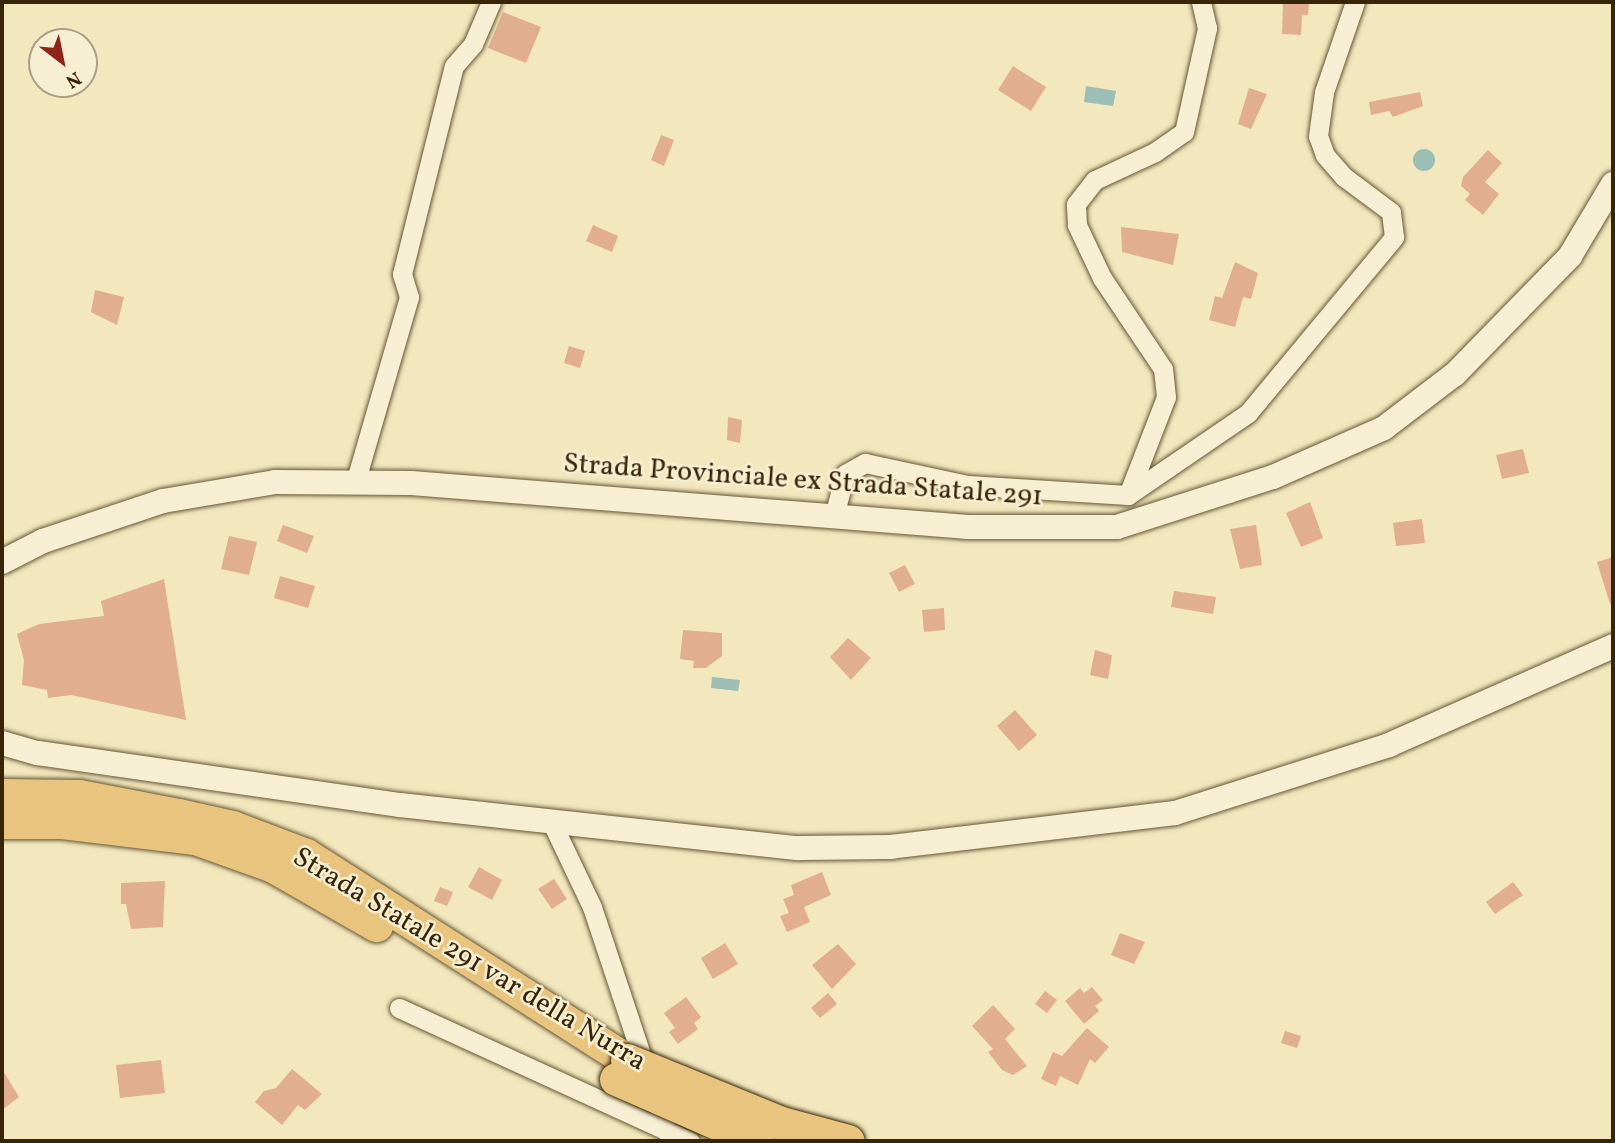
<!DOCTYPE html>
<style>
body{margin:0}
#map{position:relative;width:1615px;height:1143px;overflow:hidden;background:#f2e7bd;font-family:Vollkorn,serif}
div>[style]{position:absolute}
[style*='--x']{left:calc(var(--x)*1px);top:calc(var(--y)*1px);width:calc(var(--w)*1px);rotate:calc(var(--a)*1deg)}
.water>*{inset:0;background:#9bbfb4}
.round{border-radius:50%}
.building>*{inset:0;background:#e2ae90}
.roads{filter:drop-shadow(0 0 2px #665634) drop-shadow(0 0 2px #665634)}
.minor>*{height:19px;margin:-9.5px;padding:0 9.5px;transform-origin:9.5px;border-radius:9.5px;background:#f7efd4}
.tertiary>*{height:24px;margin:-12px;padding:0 12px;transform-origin:12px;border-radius:12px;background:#f7efd4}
.trunk>*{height:33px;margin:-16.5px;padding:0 16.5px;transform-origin:16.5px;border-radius:16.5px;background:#e9c47e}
.bridges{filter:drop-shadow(0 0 2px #382507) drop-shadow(0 0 2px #382507)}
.trunk-bridge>*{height:33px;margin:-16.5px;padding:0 16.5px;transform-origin:16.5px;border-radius:16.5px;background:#e9c47e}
span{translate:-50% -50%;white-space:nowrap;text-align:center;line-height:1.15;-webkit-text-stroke:5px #f7efd4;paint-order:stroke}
.street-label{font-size:28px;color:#382507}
.frame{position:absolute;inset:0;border:4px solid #382507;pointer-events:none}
.north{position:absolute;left:28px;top:28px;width:70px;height:70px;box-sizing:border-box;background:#f7efd4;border:2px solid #ab9e82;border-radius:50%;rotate:148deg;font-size:19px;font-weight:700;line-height:28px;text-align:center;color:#382507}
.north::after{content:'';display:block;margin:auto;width:24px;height:32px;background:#8f2418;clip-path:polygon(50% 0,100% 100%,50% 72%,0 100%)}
</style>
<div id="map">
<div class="water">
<i style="clip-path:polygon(1086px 86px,1116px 91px,1113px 106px,1084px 102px)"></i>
<i class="round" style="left:1413px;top:149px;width:22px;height:22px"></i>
<i style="clip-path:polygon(712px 677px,740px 680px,738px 691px,711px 688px)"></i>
</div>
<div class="building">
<i style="clip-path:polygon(1283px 2px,1309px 2px,1308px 15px,1302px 15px,1301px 35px,1282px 34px)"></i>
<i style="clip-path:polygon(503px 12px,541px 27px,526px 63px,488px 48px)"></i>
<i style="clip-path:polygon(1013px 66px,1046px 87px,1031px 111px,998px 90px)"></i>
<i style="clip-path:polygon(1249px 88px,1267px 94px,1251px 129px,1238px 124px)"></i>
<i style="clip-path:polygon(1420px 92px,1423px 106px,1393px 117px,1389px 111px,1371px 115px,1369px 102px)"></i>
<i style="clip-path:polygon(661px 135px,674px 140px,664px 166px,651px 160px)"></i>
<i style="clip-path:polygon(1488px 150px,1502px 163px,1485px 182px,1499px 194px,1483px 215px,1465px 200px,1470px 194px,1461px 186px,1463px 177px)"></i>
<i style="clip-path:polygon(593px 225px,618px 236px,612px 252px,586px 241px)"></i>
<i style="clip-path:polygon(1121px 227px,1179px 234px,1173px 265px,1122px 252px)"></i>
<i style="clip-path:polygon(1235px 262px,1258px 273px,1251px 299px,1243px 297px,1235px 327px,1209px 320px,1215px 296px,1222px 298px)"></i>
<i style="clip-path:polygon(95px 290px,124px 297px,117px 325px,91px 312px)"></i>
<i style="clip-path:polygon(569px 346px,585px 351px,580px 368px,564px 363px)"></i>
<i style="clip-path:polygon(728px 417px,742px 420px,740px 443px,727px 440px)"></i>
<i style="clip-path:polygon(1523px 449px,1529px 473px,1502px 479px,1496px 455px)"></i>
<i style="clip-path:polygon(1310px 502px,1323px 538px,1301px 547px,1286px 513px)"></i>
<i style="clip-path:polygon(1422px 519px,1425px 543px,1396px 546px,1393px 523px)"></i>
<i style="clip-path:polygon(283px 525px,314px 536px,307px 553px,277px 541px)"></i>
<i style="clip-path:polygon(1256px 525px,1262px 565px,1240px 569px,1230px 529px)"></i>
<i style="clip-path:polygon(229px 536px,257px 542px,249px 575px,221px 569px)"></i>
<i style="clip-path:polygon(1613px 557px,1613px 603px,1610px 604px,1597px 562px)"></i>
<i style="clip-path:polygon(905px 565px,915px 584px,899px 592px,889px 573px)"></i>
<i style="clip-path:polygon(280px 576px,315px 586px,308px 608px,274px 598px)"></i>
<i style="clip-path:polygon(164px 579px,186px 720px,71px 695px,48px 698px,47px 690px,22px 685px,24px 660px,17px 634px,39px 624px,104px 616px,101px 601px)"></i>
<i style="clip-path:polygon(1174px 591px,1216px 597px,1213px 614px,1171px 607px)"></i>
<i style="clip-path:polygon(944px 608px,945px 630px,924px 632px,922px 610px)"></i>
<i style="clip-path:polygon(683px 630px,722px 633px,722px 656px,706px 668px,693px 668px,694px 661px,680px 659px)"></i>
<i style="clip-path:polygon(848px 638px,871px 658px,851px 680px,830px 657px)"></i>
<i style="clip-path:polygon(1095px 650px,1112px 655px,1108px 679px,1090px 675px)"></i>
<i style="clip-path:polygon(1015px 710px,1037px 735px,1019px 751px,997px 726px)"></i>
<i style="clip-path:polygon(479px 867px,502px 880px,492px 900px,468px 887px)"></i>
<i style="clip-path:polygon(822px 872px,831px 895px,804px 907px,810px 922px,787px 932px,780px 916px,789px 913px,783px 899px,794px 895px,791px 885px)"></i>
<i style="clip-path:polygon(554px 879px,567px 899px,552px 909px,538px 889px)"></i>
<i style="clip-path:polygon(165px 881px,163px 927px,131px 929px,126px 904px,121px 904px,121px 883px)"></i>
<i style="clip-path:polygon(1513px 882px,1523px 895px,1495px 914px,1486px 902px)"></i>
<i style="clip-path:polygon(440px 887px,453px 892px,447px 906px,434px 901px)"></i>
<i style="clip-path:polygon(1120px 933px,1145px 942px,1134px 964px,1111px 955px)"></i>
<i style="clip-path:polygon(725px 943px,738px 964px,713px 979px,701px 958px)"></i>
<i style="clip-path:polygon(838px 944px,856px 964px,832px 989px,812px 965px)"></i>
<i style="clip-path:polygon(1092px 987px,1103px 1000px,1095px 1006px,1099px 1011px,1084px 1024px,1065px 1001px,1080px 988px,1084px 993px)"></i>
<i style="clip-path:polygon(1045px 991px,1057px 1000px,1047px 1013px,1035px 1004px)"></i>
<i style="clip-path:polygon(828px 993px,837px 1004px,820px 1018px,811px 1008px)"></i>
<i style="clip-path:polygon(686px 997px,701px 1017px,694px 1023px,698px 1029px,678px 1044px,669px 1032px,675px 1028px,664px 1013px)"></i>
<i style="clip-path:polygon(993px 1005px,1015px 1029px,1005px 1039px,1027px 1066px,1013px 1075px,1002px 1070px,988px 1052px,993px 1049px,972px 1026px)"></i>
<i style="clip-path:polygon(1087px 1028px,1109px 1047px,1095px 1063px,1090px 1059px,1078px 1085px,1060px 1076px,1056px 1086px,1041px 1079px,1053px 1052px,1062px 1056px)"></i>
<i style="clip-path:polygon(1285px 1031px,1301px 1036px,1297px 1048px,1281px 1043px)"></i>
<i style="clip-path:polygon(161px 1060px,165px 1093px,120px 1098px,116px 1065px)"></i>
<i style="clip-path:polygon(2px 1069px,19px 1097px,2px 1110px)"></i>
<i style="clip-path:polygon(292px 1069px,322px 1094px,305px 1110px,298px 1105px,282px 1125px,255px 1102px,264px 1091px,276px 1088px)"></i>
</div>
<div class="roads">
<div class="minor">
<i style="--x:355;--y:483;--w:194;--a:-73.8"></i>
<i style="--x:409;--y:297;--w:24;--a:-107"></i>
<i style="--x:402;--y:274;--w:214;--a:-76"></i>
<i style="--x:454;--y:66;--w:29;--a:-49"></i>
<i style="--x:473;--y:44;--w:46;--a:-66.8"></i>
<i style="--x:1128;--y:495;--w:105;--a:-68.8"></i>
<i style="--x:1166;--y:397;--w:28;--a:-96"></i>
<i style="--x:1163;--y:369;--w:110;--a:-123.8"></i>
<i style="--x:1102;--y:278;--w:59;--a:-115.3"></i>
<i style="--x:1077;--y:225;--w:21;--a:-93"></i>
<i style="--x:1076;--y:204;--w:31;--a:-52"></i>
<i style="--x:1095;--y:180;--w:66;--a:-25"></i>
<i style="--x:1155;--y:152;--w:35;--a:-35"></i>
<i style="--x:1184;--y:132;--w:107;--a:-77.5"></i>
<i style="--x:1207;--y:28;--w:27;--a:-103"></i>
<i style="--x:834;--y:516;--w:43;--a:-75.3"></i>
<i style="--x:845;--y:474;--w:23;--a:-29"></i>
<i style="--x:865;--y:463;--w:105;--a:12.1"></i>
<i style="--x:968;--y:485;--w:160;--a:3.6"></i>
<i style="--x:1128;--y:495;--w:145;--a:-34.3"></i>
<i style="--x:1248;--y:413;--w:229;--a:-50.3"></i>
<i style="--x:1394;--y:237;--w:25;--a:-97"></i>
<i style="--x:1391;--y:212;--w:59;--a:-143.3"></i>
<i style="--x:1344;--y:177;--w:29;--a:-131"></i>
<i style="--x:1325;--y:155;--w:20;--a:-110"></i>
<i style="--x:1318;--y:136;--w:44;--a:-82.2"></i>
<i style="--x:1324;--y:92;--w:95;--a:-71"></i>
<i style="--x:551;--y:821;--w:95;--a:64.5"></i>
<i style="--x:592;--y:907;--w:237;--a:71.6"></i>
<i style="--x:399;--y:1008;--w:320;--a:24.6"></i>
</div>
<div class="tertiary">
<i style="--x:2;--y:562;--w:46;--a:-27.1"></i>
<i style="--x:43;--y:541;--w:126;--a:-18.4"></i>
<i style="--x:163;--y:501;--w:114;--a:-9.6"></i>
<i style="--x:275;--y:482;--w:136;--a:0.4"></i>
<i style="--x:411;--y:483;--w:559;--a:4.52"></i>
<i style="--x:968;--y:527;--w:149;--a:0"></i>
<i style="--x:1117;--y:527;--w:164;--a:-17.8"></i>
<i style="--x:1273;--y:477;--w:121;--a:-23.8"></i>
<i style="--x:1384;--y:428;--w:89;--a:-37.3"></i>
<i style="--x:1455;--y:374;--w:165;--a:-45.7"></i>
<i style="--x:1570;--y:256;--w:84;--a:-59.2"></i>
<i style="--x:2;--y:743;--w:37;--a:16"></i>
<i style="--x:38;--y:753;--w:366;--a:8.2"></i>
<i style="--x:400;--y:805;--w:401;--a:6.2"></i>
<i style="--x:799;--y:848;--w:91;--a:-0.6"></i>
<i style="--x:890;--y:847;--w:287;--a:-6.8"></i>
<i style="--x:1175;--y:813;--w:225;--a:-17.6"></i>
<i style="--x:1389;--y:745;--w:245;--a:-23.8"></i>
</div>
<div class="trunk">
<i style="--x:2;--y:795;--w:77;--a:0.7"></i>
<i style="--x:79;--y:796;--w:102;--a:10.8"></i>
<i style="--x:179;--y:815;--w:54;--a:12.8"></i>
<i style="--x:232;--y:827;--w:79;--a:20.7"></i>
<i style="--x:306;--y:855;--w:381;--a:32.6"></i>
<i style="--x:2;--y:822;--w:60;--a:0"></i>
<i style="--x:62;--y:822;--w:134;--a:6.9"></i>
<i style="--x:195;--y:838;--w:83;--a:19.7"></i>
<i style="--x:273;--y:866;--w:119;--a:29.8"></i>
</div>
</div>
<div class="bridges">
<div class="trunk-bridge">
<i style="--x:627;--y:1060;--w:166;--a:22.2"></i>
<i style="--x:781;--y:1123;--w:69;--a:15"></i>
<i style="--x:616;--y:1079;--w:155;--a:23.6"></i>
</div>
</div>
<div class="street-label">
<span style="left:803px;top:481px;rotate:4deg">Strada Provinciale ex Strada Statale 291</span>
<span style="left:469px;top:960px;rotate:31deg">Strada Statale 291 var della Nurra</span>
</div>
<div class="frame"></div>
<div class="north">N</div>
</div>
